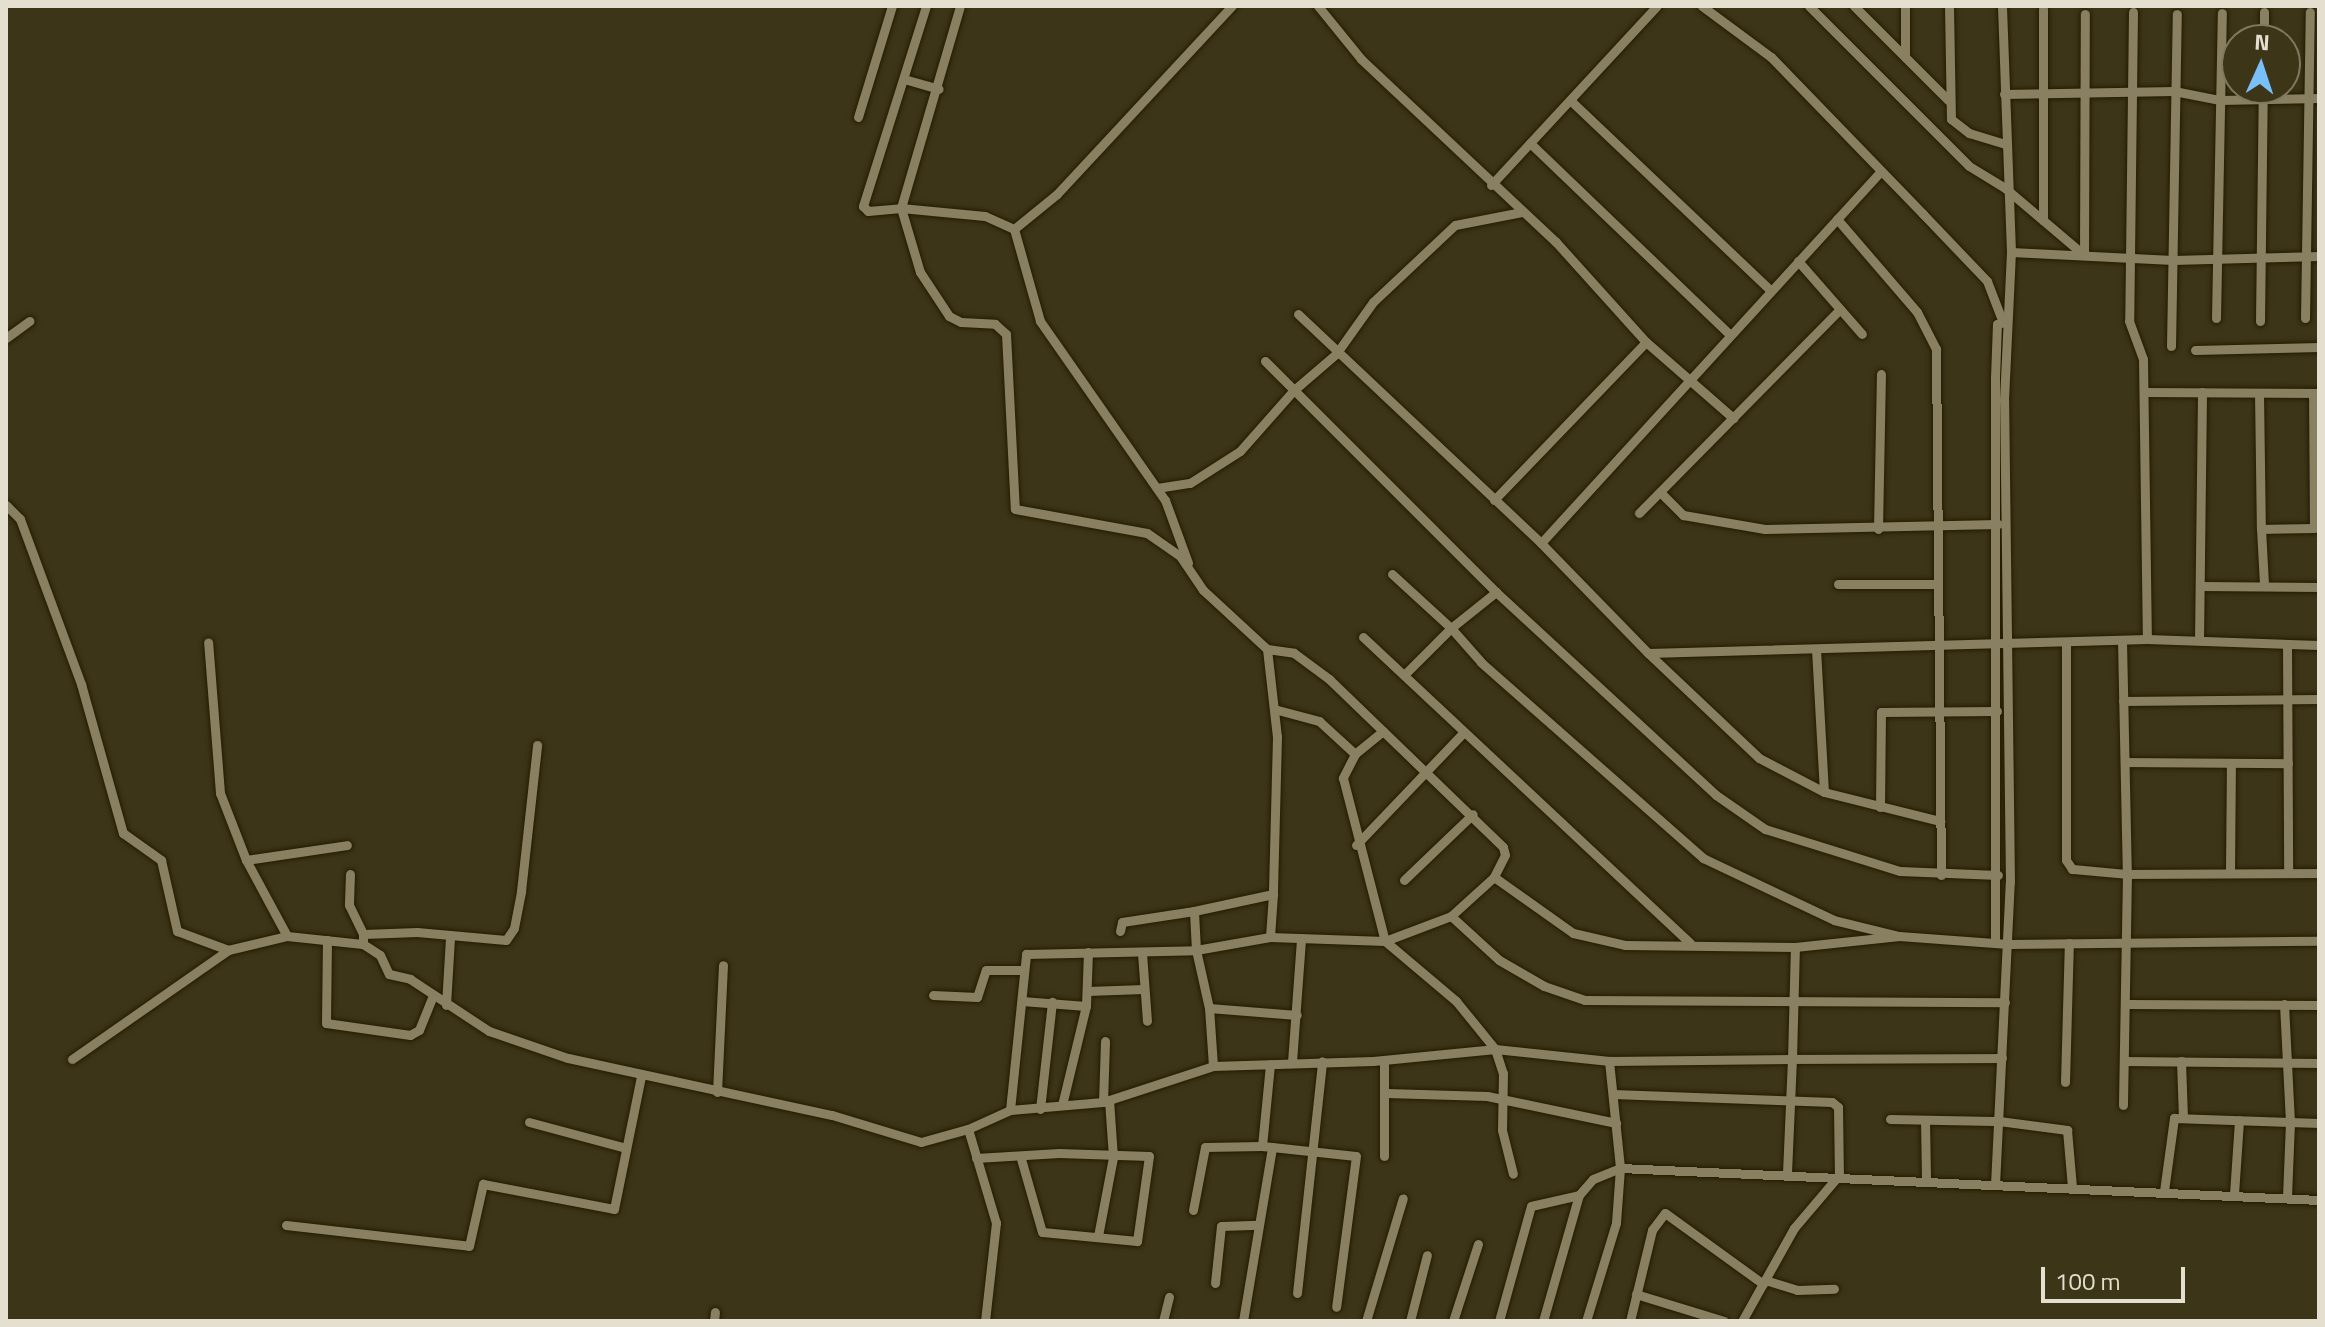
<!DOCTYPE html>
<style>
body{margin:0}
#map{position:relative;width:2325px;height:1327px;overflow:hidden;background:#3d3518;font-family:"Titillium Web",sans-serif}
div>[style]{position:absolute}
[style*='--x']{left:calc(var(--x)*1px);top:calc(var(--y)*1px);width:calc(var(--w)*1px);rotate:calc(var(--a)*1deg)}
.roads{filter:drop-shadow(0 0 2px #241c01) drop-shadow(0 0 2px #241c01)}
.minor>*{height:9px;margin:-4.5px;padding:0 4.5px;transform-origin:4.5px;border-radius:4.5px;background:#898061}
span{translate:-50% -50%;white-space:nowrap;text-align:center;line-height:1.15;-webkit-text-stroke:8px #3d3518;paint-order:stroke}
.frame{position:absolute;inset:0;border:8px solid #e4dfce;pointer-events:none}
.north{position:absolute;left:2221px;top:24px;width:80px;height:80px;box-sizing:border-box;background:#3d3518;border:2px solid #807961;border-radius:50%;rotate:3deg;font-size:22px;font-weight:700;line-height:32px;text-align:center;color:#e4dfce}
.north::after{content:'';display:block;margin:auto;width:28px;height:36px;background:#79bff8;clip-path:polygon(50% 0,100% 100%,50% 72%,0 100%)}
.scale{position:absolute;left:2041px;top:1267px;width:144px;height:36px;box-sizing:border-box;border:4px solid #e4dfce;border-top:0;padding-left:10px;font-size:24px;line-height:28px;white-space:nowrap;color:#e4dfce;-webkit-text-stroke:6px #3d3518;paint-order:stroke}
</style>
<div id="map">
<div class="roads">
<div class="minor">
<i style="--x:926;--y:6;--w:210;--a:107.5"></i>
<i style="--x:863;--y:206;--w:7;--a:45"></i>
<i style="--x:868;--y:211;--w:33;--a:-5"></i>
<i style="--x:901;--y:208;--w:67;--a:73.5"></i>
<i style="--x:920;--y:272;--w:53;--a:56.6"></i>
<i style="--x:949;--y:316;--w:13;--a:27"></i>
<i style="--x:961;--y:322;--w:34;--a:3"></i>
<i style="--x:995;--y:324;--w:15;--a:42"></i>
<i style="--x:1006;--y:334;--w:175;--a:87.1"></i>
<i style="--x:1015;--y:509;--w:134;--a:10.3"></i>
<i style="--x:1147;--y:533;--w:40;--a:34.9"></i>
<i style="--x:1180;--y:556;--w:41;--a:55.9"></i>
<i style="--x:1203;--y:590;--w:87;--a:42.7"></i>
<i style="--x:1267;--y:649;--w:89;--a:83.5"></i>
<i style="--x:1277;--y:737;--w:157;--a:91.5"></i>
<i style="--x:960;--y:6;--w:210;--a:106.3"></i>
<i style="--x:901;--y:208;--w:84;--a:5.4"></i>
<i style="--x:985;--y:216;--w:32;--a:24"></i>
<i style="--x:1014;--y:229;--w:96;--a:74.2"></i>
<i style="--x:1040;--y:321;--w:218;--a:55.1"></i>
<i style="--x:1165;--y:500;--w:67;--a:69.9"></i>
<i style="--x:1318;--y:6;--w:68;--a:50.9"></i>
<i style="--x:1361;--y:59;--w:267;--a:43.2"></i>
<i style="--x:1556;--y:242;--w:135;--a:48"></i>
<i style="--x:1646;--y:342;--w:116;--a:41.1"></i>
<i style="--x:1702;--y:6;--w:86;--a:36.5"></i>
<i style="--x:1771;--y:57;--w:219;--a:45.9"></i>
<i style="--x:1923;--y:214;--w:93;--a:46.3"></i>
<i style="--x:1987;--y:281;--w:39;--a:69"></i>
<i style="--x:1809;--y:6;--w:226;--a:45"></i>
<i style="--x:1969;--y:166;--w:42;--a:31.4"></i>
<i style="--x:2005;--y:188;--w:104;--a:40.3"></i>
<i style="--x:1854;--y:6;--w:133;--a:45"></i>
<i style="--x:1949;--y:6;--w:113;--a:89"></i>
<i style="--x:1951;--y:119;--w:23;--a:38"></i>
<i style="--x:1969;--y:133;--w:37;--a:17"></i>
<i style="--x:2133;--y:12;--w:309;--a:90.7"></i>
<i style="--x:2129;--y:321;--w:40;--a:69.8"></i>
<i style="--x:2143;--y:359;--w:280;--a:89.2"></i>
<i style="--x:2264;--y:40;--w:28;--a:-90"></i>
<i style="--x:1905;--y:57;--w:51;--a:-90"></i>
<i style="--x:904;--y:79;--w:36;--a:16"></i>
<i style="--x:2004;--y:94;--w:170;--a:-1"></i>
<i style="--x:2174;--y:91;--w:47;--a:11.1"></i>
<i style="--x:2220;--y:100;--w:99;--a:-1.2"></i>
<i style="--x:1570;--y:100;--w:277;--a:43.5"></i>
<i style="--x:858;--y:117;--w:116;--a:-73"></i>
<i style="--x:1530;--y:143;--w:277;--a:43.8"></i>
<i style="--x:1491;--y:185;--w:244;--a:-47.2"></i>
<i style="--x:1837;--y:219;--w:123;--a:49.3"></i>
<i style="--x:1917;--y:312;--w:42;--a:62.8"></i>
<i style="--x:1936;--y:349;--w:526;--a:89.46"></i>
<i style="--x:2043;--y:220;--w:211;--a:-90"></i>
<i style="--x:1014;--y:229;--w:55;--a:-39.1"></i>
<i style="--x:1057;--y:194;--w:257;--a:-47.1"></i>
<i style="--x:2011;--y:252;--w:162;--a:2.8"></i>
<i style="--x:2173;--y:260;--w:146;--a:-1.6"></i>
<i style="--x:2084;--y:255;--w:241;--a:-89.8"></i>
<i style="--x:1798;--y:261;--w:97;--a:48.8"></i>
<i style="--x:1298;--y:314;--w:334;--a:43.3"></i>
<i style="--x:1541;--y:543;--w:153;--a:45.8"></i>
<i style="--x:1648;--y:653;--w:499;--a:-1.6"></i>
<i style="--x:2147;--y:639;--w:172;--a:2"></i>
<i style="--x:2216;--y:318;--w:305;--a:-88.9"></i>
<i style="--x:2305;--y:318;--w:306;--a:-89.1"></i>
<i style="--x:2260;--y:321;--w:233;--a:-89.3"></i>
<i style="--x:6;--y:338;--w:29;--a:-36"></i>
<i style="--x:2171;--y:346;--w:332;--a:-89"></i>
<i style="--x:2195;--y:350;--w:124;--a:-1.4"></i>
<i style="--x:1265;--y:361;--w:327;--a:45"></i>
<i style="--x:2145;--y:392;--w:174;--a:0.3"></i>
<i style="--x:2259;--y:393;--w:136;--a:89.2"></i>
<i style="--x:1157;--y:488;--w:33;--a:-9"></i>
<i style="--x:1190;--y:483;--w:59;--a:-32.6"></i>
<i style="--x:1240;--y:451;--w:81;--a:-48.5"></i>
<i style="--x:1294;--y:390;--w:55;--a:-40.6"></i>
<i style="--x:1336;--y:354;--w:64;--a:-54.6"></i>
<i style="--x:1373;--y:302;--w:112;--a:-43.2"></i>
<i style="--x:1455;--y:225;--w:68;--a:-11"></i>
<i style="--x:1660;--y:492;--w:33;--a:45"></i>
<i style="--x:1683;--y:515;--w:83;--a:9.7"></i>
<i style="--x:1765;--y:529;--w:233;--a:-1.2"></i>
<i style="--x:1494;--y:500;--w:219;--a:-46.1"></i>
<i style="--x:6;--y:505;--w:20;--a:45"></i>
<i style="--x:20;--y:519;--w:176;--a:69.7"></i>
<i style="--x:81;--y:684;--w:155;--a:74.3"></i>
<i style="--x:123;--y:833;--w:47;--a:35.4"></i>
<i style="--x:161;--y:860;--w:73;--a:77.3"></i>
<i style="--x:177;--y:931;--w:54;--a:20.4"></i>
<i style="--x:228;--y:950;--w:61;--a:-13.3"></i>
<i style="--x:287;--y:936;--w:86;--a:-118.3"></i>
<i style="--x:246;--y:860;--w:72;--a:-111.2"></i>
<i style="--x:220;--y:793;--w:151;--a:-94.5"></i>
<i style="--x:1639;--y:513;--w:286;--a:-45.4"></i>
<i style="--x:1878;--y:529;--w:155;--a:-88.9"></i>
<i style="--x:1541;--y:543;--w:504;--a:-47.57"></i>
<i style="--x:1392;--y:574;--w:80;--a:42.5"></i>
<i style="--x:1451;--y:628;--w:66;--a:135"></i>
<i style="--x:1838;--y:584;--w:100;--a:0"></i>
<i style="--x:2264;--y:584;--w:55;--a:-93.1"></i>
<i style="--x:2261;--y:529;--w:53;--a:-1.1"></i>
<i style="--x:2314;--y:528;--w:135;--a:-90.4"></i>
<i style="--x:2201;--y:586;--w:118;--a:0.5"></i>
<i style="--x:1363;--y:637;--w:448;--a:43.1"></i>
<i style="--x:2199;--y:640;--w:248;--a:-89.3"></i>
<i style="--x:2122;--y:641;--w:233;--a:88.8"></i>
<i style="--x:2127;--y:874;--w:192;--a:-0.3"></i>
<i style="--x:2287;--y:644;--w:228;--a:89.7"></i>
<i style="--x:2066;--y:645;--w:215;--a:90"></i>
<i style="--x:2066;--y:860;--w:11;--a:56"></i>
<i style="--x:2072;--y:869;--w:55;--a:5.2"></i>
<i style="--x:2127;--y:874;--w:231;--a:91"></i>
<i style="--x:1267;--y:649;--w:27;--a:8"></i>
<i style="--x:1294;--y:653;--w:44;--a:36.6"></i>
<i style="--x:1329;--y:679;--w:242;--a:44"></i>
<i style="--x:1503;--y:847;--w:8;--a:76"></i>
<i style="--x:1505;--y:855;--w:25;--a:117"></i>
<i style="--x:1494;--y:877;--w:97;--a:35.3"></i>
<i style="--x:1573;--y:933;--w:53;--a:13"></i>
<i style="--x:1625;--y:945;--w:170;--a:0.7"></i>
<i style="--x:1816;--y:649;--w:143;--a:86.8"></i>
<i style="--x:1648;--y:653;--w:153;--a:43.4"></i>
<i style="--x:1759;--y:758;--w:73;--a:27.6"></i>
<i style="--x:1824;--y:792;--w:120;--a:14"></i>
<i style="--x:2123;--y:701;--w:196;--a:-0.6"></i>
<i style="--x:1274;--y:709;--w:47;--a:14.9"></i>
<i style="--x:1319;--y:721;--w:49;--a:42.5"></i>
<i style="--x:1383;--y:731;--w:36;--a:141"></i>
<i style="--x:1355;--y:754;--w:27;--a:117"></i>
<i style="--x:1343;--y:778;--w:168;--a:75.6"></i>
<i style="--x:1385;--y:941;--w:71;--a:-20.7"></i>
<i style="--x:1451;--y:916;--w:58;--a:-42.2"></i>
<i style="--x:2127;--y:762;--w:161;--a:0.4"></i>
<i style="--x:1880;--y:807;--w:95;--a:-89.4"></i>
<i style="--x:1881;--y:712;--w:116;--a:-0.5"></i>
<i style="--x:1356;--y:845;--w:155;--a:-46.3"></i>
<i style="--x:246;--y:860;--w:102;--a:-8.4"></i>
<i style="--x:2230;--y:872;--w:107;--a:-89.5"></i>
<i style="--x:350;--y:874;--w:31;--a:92"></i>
<i style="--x:349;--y:905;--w:32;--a:64"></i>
<i style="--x:1404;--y:880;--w:95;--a:-43.7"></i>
<i style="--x:1451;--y:916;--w:65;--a:42.5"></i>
<i style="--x:1499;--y:960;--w:52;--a:30"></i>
<i style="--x:1544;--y:986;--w:43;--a:18.9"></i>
<i style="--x:1585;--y:1000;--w:420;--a:0.3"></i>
<i style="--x:1120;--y:931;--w:9;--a:-77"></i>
<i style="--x:1122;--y:922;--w:73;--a:-8.7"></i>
<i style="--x:287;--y:936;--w:76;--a:6"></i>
<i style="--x:363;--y:944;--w:20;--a:33"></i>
<i style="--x:380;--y:955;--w:21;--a:65"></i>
<i style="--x:389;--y:974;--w:22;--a:13"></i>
<i style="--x:410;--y:979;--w:95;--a:33.4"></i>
<i style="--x:489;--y:1031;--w:83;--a:18.9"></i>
<i style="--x:568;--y:1058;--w:270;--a:12.2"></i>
<i style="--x:832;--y:1115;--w:93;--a:16.9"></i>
<i style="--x:921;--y:1142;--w:49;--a:-15.5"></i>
<i style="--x:1899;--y:936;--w:67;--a:-166.2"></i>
<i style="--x:1834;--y:920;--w:145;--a:-154.7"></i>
<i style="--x:1703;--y:858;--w:296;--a:-138.6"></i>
<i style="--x:1481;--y:662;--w:45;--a:-131.4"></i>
<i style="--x:1451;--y:628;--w:58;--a:-38.7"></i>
<i style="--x:1496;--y:592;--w:299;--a:42.7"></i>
<i style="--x:1716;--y:795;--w:60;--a:34.8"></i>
<i style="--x:1765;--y:829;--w:141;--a:17.3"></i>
<i style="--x:1900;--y:871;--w:98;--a:2.3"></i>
<i style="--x:327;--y:940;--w:83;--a:90.7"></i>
<i style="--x:326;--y:1023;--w:85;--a:8.1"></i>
<i style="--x:410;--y:1035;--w:10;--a:-29"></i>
<i style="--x:419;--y:1030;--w:37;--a:-68"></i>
<i style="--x:1995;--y:943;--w:565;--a:-90"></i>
<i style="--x:1995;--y:378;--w:54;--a:-87.9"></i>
<i style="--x:1997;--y:324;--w:8;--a:-14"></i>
<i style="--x:363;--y:944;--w:10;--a:-90"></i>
<i style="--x:363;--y:934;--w:54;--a:-2.1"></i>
<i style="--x:417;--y:932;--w:89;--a:5.1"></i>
<i style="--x:506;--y:940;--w:14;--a:-56"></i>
<i style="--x:514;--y:928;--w:38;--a:-79"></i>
<i style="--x:521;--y:891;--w:147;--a:-83.7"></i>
<i style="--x:1142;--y:953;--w:68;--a:85.8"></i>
<i style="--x:1087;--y:991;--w:57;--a:-2"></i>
<i style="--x:933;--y:995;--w:44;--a:2.6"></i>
<i style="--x:977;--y:997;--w:28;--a:-72"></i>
<i style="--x:986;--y:970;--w:35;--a:0"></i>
<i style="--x:1022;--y:1001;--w:64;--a:4.5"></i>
<i style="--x:2128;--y:1004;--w:191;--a:0.3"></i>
<i style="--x:2284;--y:1004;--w:118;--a:87.1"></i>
<i style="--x:2290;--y:1122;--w:76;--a:92.3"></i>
<i style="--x:446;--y:1005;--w:67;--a:-86.6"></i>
<i style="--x:1209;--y:1008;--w:88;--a:4.5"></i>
<i style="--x:72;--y:1059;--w:190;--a:-34.9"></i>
<i style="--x:1384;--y:1060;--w:96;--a:90"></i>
<i style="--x:1609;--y:1061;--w:183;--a:-0.6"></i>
<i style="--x:1792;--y:1059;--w:112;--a:-88.5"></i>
<i style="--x:1795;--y:947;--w:105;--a:-6"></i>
<i style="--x:1899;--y:936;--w:109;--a:4.2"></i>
<i style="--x:2008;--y:944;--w:311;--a:-0.6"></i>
<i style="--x:2125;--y:1061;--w:194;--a:0.6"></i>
<i style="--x:2181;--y:1061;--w:56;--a:88"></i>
<i style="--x:1292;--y:1062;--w:124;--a:-85.8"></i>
<i style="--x:1213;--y:1066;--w:58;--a:-93.9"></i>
<i style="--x:1209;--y:1008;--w:59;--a:-102.6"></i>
<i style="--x:1196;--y:950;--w:75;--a:-10"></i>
<i style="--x:1270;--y:937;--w:115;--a:2"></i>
<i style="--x:1385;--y:941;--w:93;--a:40.2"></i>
<i style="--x:1456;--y:1001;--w:62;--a:50.9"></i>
<i style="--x:1495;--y:1049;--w:25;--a:72"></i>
<i style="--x:1503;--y:1073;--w:57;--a:91"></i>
<i style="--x:1502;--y:1130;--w:45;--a:76"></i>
<i style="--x:2065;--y:1082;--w:139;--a:-88.4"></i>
<i style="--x:717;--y:1092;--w:127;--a:-87.3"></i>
<i style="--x:1387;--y:1093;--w:100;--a:1.7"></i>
<i style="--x:1487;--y:1096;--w:132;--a:11.8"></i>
<i style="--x:1613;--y:1094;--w:219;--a:2.1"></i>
<i style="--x:1832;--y:1102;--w:8;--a:40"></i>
<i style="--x:1838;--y:1107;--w:68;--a:89.2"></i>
<i style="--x:1839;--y:1175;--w:70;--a:130.3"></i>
<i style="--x:1794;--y:1228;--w:107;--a:119.2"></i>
<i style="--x:1103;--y:1102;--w:61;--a:-88.1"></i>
<i style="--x:1062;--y:1105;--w:102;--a:-76.4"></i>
<i style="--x:1086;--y:1006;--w:54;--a:-87.9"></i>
<i style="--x:1040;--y:1109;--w:108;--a:-83.6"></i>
<i style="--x:1010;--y:1110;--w:157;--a:-84.1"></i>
<i style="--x:1026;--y:954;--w:170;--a:-1.3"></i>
<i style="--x:1196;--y:950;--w:39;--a:-93"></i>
<i style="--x:1194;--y:911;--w:81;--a:-12.1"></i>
<i style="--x:1273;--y:894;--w:43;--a:94"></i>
<i style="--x:1890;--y:1119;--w:109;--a:1.1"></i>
<i style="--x:1999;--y:1121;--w:69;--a:7.5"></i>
<i style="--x:2067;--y:1130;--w:57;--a:85"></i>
<i style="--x:1925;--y:1120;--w:60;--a:89"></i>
<i style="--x:529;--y:1122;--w:100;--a:15"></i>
<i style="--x:1272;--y:1147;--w:84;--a:6.1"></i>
<i style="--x:1356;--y:1156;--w:152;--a:97.5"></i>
<i style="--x:976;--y:1158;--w:83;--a:-3.4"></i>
<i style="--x:1059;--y:1153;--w:90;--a:1.9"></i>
<i style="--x:1149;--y:1156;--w:86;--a:98"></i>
<i style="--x:1137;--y:1241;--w:95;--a:-174.6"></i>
<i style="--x:1042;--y:1232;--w:76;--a:-106"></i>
<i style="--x:1787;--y:1173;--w:114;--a:-87.5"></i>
<i style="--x:1792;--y:1059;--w:210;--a:-0.3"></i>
<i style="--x:1995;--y:1185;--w:303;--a:-87.2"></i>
<i style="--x:2010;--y:882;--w:482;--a:-90.7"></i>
<i style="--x:2004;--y:400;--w:148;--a:-87.3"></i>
<i style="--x:2011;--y:252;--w:246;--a:-92.1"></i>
<i style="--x:2164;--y:1191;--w:74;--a:-82.2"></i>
<i style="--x:2174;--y:1118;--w:145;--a:2"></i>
<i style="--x:2234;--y:1194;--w:74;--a:-86.1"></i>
<i style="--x:1193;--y:1210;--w:64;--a:-79.2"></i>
<i style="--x:1205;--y:1147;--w:57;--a:-1"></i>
<i style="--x:286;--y:1225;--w:184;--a:6.5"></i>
<i style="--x:469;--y:1246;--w:64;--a:-77.3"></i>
<i style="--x:483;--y:1184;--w:133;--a:10.8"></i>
<i style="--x:614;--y:1209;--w:136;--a:-78.5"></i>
<i style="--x:1098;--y:1236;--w:80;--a:-79.2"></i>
<i style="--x:1113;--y:1157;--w:57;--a:-94"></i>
<i style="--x:1765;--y:1280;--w:34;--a:17"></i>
<i style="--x:1797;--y:1290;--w:37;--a:-2"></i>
<i style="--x:1215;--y:1283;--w:57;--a:-84"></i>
<i style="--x:1221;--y:1226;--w:38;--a:-2"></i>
<i style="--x:1297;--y:1293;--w:233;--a:-83.8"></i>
<i style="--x:1636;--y:1294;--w:92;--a:17.1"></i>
<i style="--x:714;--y:1321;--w:9;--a:-84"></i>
<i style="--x:985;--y:1321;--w:99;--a:-83.6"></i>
<i style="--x:996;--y:1223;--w:98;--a:-106.6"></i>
<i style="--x:968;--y:1129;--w:46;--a:-24.3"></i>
<i style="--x:1010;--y:1110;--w:93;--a:-4.9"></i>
<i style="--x:1103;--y:1102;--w:116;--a:-18.1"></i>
<i style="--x:1213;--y:1066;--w:160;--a:-1.8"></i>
<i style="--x:1373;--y:1061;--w:123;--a:-5.6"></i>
<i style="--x:1495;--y:1049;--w:115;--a:6"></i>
<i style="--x:1609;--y:1061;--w:108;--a:84.1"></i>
<i style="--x:1620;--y:1168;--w:700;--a:2.62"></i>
<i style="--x:1163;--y:1321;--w:25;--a:-76"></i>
<i style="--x:1243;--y:1321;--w:176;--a:-80.5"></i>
<i style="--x:1272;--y:1147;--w:10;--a:-174"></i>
<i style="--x:1262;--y:1146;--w:82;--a:-84.4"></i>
<i style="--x:1366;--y:1321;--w:128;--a:-73.3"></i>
<i style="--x:1410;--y:1321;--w:68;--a:-75.6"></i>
<i style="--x:1453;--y:1321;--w:81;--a:-72"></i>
<i style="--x:1499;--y:1321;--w:119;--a:-74.5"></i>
<i style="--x:1531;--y:1206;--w:49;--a:-12.9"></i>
<i style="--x:1543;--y:1321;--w:131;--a:-74.1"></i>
<i style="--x:1579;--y:1195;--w:21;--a:-49"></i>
<i style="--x:1593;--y:1179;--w:29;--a:-22"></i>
<i style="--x:1620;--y:1168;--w:55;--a:94.2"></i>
<i style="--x:1616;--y:1223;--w:102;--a:107"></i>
<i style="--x:1630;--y:1321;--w:94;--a:-76.4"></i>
<i style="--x:1652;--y:1230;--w:21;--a:-53"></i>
<i style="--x:1665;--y:1213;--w:121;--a:35.9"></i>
</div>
</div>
<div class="frame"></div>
<div class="north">N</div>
<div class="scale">100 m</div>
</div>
